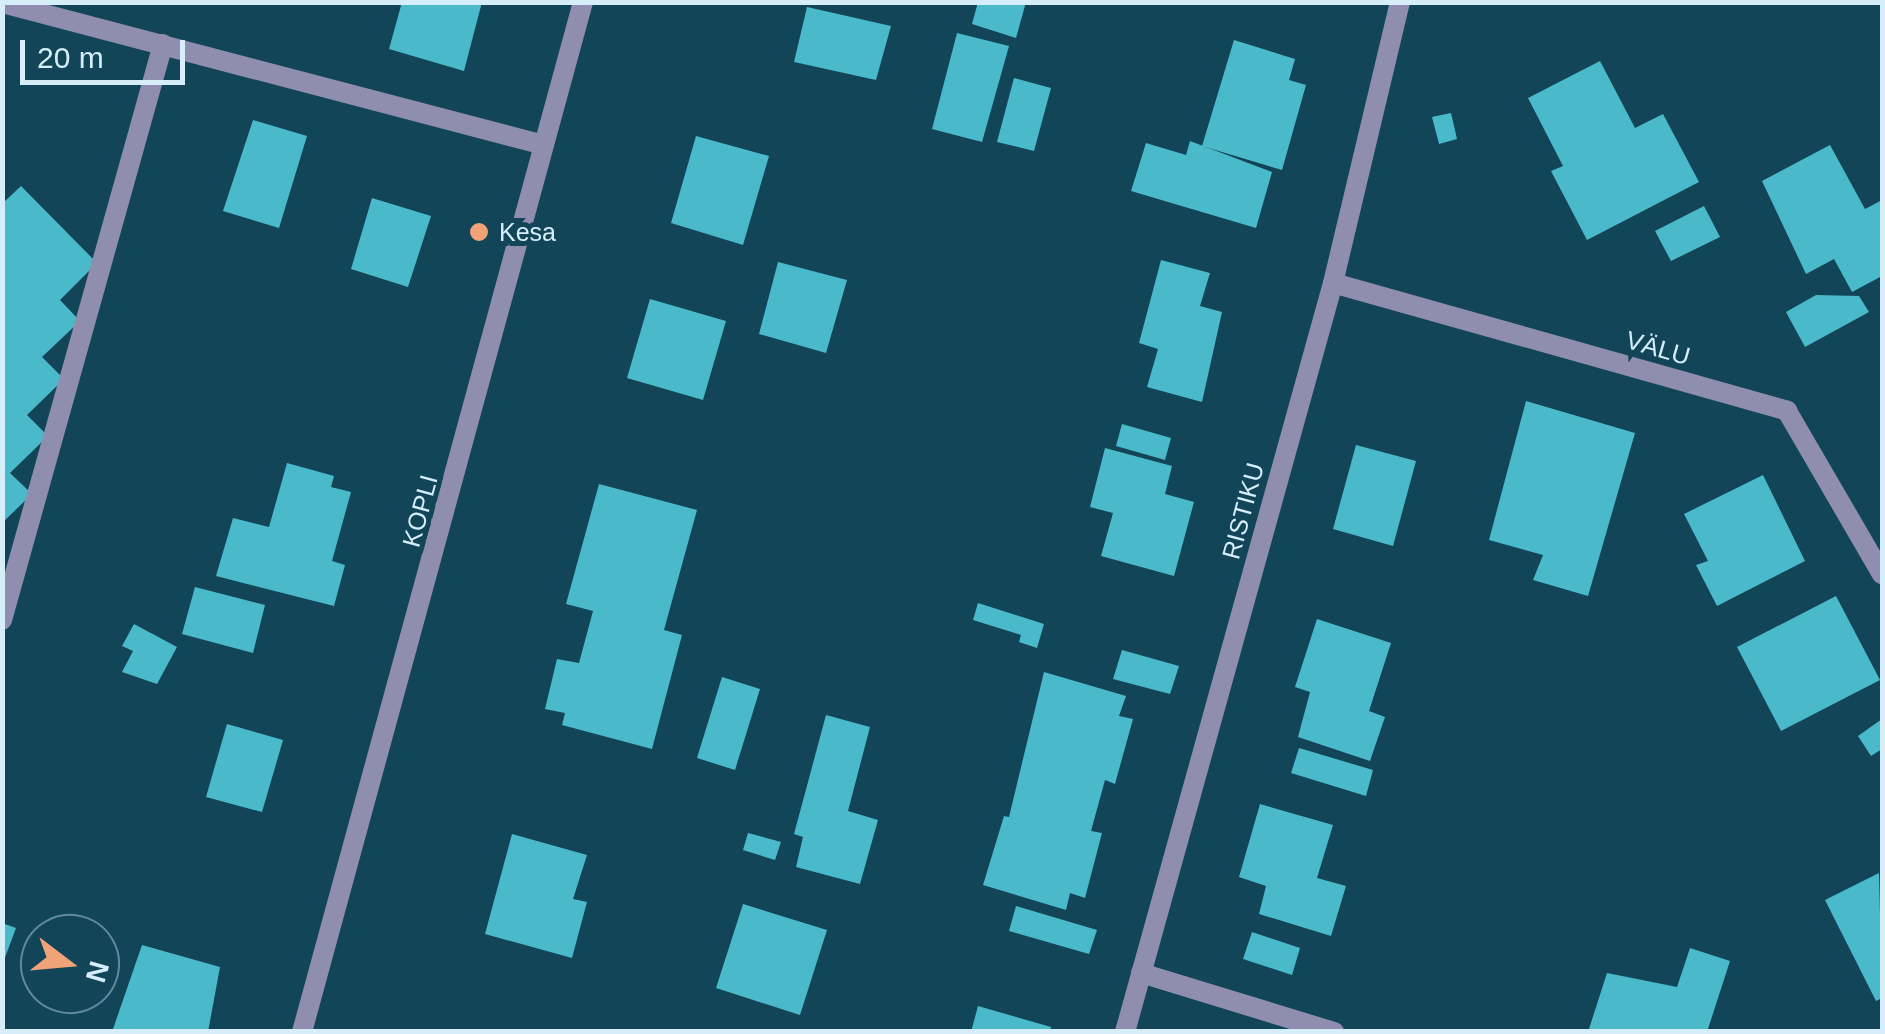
<!DOCTYPE html>
<meta charset="utf-8">
<style>
body{margin:0}
#map{position:relative;width:1885px;height:1034px;overflow:hidden;background:#134559;font-family:Helvetica,sans-serif}
div>[style]{position:absolute}
[style*='--x']{left:calc(var(--x)*1px);top:calc(var(--y)*1px);width:calc(var(--w)*1px);rotate:calc(var(--a)*1deg)}
.building>*{inset:0;background:#4abaca}
.lane>*{height:20px;margin:-10px;padding:0 10px;transform-origin:10px;border-radius:10px;background:#908eae}
.street>*{height:20px;margin:-10px;padding:0 10px;transform-origin:10px;border-radius:10px;background:#908eae}
.dots>*{width:28px;height:28px;translate:-50% -50%;box-sizing:border-box;border:5px solid #134559;border-radius:50%}
span{translate:-50% -50%;white-space:nowrap;text-align:center;line-height:1.15;-webkit-text-stroke:10px #134559;paint-order:stroke}
.poi-label{font-size:25px;color:#d5eefa}
.left{translate:0 -50%;text-align:left}
.street-label{font-size:25px;color:#d5eefa}
.frame{position:absolute;inset:0;border:5px solid #d5eefa;pointer-events:none}
.north{position:absolute;left:20px;top:914px;width:100px;height:100px;box-sizing:border-box;background:#134559;border:2px solid #618999;border-radius:50%;rotate:106deg;font-size:28px;font-weight:700;line-height:40px;text-align:center;color:#d5eefa}
.north::after{content:'';display:block;margin:auto;width:35px;height:45px;background:#f0a279;clip-path:polygon(50% 0,100% 100%,50% 72%,0 100%)}
.scale{position:absolute;left:20px;top:40px;width:165px;height:45px;box-sizing:border-box;border:5px solid #d5eefa;border-top:0;padding-left:12px;font-size:30px;line-height:35px;white-space:nowrap;color:#d5eefa;-webkit-text-stroke:8px #134559;paint-order:stroke}
</style>
<div id="map">
<div class="building">
<i style="clip-path:polygon(402px 2px,482px 2px,464px 71px,389px 49px)"></i>
<i style="clip-path:polygon(978px 2px,1026px 2px,1016px 38px,972px 24px)"></i>
<i style="clip-path:polygon(807px 7px,891px 26px,876px 80px,794px 62px)"></i>
<i style="clip-path:polygon(957px 33px,1009px 46px,982px 142px,932px 129px)"></i>
<i style="clip-path:polygon(1234px 40px,1295px 59px,1289px 80px,1306px 85px,1282px 170px,1202px 146px)"></i>
<i style="clip-path:polygon(1600px 61px,1635px 128px,1663px 114px,1699px 182px,1587px 240px,1551px 171px,1563px 166px,1528px 98px)"></i>
<i style="clip-path:polygon(1014px 78px,1051px 88px,1034px 151px,997px 142px)"></i>
<i style="clip-path:polygon(1451px 113px,1457px 139px,1439px 144px,1432px 117px)"></i>
<i style="clip-path:polygon(253px 120px,307px 136px,279px 228px,223px 211px)"></i>
<i style="clip-path:polygon(696px 136px,769px 156px,743px 245px,671px 223px)"></i>
<i style="clip-path:polygon(1190px 141px,1272px 172px,1256px 228px,1131px 191px,1146px 143px,1186px 155px)"></i>
<i style="clip-path:polygon(1830px 145px,1865px 209px,1882px 200px,1882px 276px,1852px 292px,1834px 259px,1806px 274px,1762px 181px)"></i>
<i style="clip-path:polygon(21px 186px,97px 263px,60px 300px,80px 321px,42px 357px,64px 379px,27px 415px,48px 436px,10px 473px,32px 494px,2px 523px,2px 204px)"></i>
<i style="clip-path:polygon(372px 198px,431px 216px,408px 287px,351px 269px)"></i>
<i style="clip-path:polygon(1704px 206px,1720px 237px,1671px 261px,1655px 231px)"></i>
<i style="clip-path:polygon(1161px 260px,1210px 273px,1200px 306px,1222px 312px,1202px 402px,1147px 387px,1158px 349px,1139px 343px)"></i>
<i style="clip-path:polygon(778px 262px,847px 280px,826px 353px,759px 334px)"></i>
<i style="clip-path:polygon(1816px 295px,1859px 296px,1869px 312px,1805px 347px,1786px 312px)"></i>
<i style="clip-path:polygon(650px 299px,726px 321px,703px 400px,627px 378px)"></i>
<i style="clip-path:polygon(1526px 401px,1635px 433px,1588px 596px,1533px 580px,1543px 555px,1489px 540px)"></i>
<i style="clip-path:polygon(1122px 424px,1171px 438px,1165px 460px,1116px 446px)"></i>
<i style="clip-path:polygon(1356px 445px,1416px 461px,1393px 546px,1333px 529px)"></i>
<i style="clip-path:polygon(1105px 448px,1172px 466px,1165px 494px,1194px 502px,1174px 576px,1101px 556px,1113px 513px,1090px 507px)"></i>
<i style="clip-path:polygon(287px 463px,334px 476px,331px 487px,351px 492px,332px 561px,345px 565px,334px 606px,216px 576px,233px 518px,269px 527px)"></i>
<i style="clip-path:polygon(1763px 475px,1805px 561px,1717px 606px,1696px 565px,1708px 561px,1684px 514px)"></i>
<i style="clip-path:polygon(599px 484px,697px 510px,664px 630px,682px 635px,652px 749px,562px 725px,565px 713px,545px 709px,557px 659px,579px 663px,593px 611px,566px 604px)"></i>
<i style="clip-path:polygon(195px 587px,265px 605px,253px 653px,182px 634px)"></i>
<i style="clip-path:polygon(1836px 596px,1880px 680px,1781px 731px,1737px 647px)"></i>
<i style="clip-path:polygon(978px 603px,1044px 624px,1037px 648px,1019px 642px,1021px 635px,973px 620px)"></i>
<i style="clip-path:polygon(1317px 619px,1391px 643px,1369px 711px,1385px 717px,1370px 761px,1298px 737px,1310px 692px,1295px 687px)"></i>
<i style="clip-path:polygon(134px 624px,177px 647px,157px 684px,122px 672px,133px 651px,122px 646px)"></i>
<i style="clip-path:polygon(1122px 650px,1179px 666px,1170px 694px,1113px 679px)"></i>
<i style="clip-path:polygon(1044px 672px,1126px 696px,1119px 716px,1133px 719px,1115px 784px,1105px 780px,1091px 831px,1102px 833px,1085px 898px,1070px 893px,1066px 910px,983px 885px,1004px 816px,1009px 817px)"></i>
<i style="clip-path:polygon(722px 677px,760px 689px,735px 770px,697px 758px)"></i>
<i style="clip-path:polygon(826px 715px,870px 727px,848px 811px,878px 820px,860px 884px,796px 867px,803px 837px,794px 834px)"></i>
<i style="clip-path:polygon(1882px 719px,1882px 749px,1871px 756px,1858px 736px)"></i>
<i style="clip-path:polygon(227px 724px,283px 740px,262px 812px,206px 797px)"></i>
<i style="clip-path:polygon(1299px 748px,1373px 770px,1366px 796px,1291px 773px)"></i>
<i style="clip-path:polygon(1260px 804px,1333px 825px,1317px 878px,1346px 886px,1331px 936px,1259px 914px,1266px 886px,1239px 877px)"></i>
<i style="clip-path:polygon(748px 833px,781px 842px,775px 860px,743px 850px)"></i>
<i style="clip-path:polygon(512px 834px,587px 855px,573px 899px,587px 902px,572px 958px,485px 934px)"></i>
<i style="clip-path:polygon(1879px 873px,1882px 998px,1876px 1001px,1825px 900px)"></i>
<i style="clip-path:polygon(743px 904px,827px 930px,800px 1015px,716px 988px)"></i>
<i style="clip-path:polygon(1016px 906px,1097px 930px,1089px 954px,1009px 931px)"></i>
<i style="clip-path:polygon(2px 923px,16px 928px,3px 963px,2px 963px)"></i>
<i style="clip-path:polygon(1252px 932px,1300px 948px,1292px 975px,1243px 959px)"></i>
<i style="clip-path:polygon(142px 945px,220px 967px,208px 1032px,112px 1032px)"></i>
<i style="clip-path:polygon(1690px 948px,1730px 961px,1707px 1032px,1588px 1032px,1607px 973px,1677px 987px)"></i>
<i style="clip-path:polygon(978px 1006px,1051px 1027px,1050px 1032px,971px 1032px)"></i>
</div>
<div class="lane">
<i style="--x:2;--y:620;--w:598;--a:-74.38"></i>
</div>
<div class="street">
<i style="--x:2;--y:3;--w:560;--a:14.68"></i>
<i style="--x:1333;--y:283;--w:472;--a:15.7"></i>
<i style="--x:1787;--y:411;--w:189;--a:59.8"></i>
<i style="--x:1141;--y:973;--w:202;--a:17"></i>
<i style="--x:302;--y:1032;--w:1068;--a:-74.74"></i>
<i style="--x:1125;--y:1032;--w:777;--a:-74.48"></i>
<i style="--x:1333;--y:283;--w:289;--a:-76.6"></i>
</div>
<div class="dots">
<i style="left:479px;top:232px;background:#f0a279"></i>
</div>
<div class="poi-label">
<span class="left" style="left:499px;top:232px">Kesa</span>
</div>
<div class="street-label">
<span style="left:1658px;top:348px;rotate:16deg">VÄLU</span>
<span style="left:420px;top:511px;rotate:-75deg">KOPLI</span>
<span style="left:1243px;top:511px;rotate:-75deg">RISTIKU</span>
</div>
<div class="frame"></div>
<div class="north">N</div>
<div class="scale">20 m</div>
</div>
